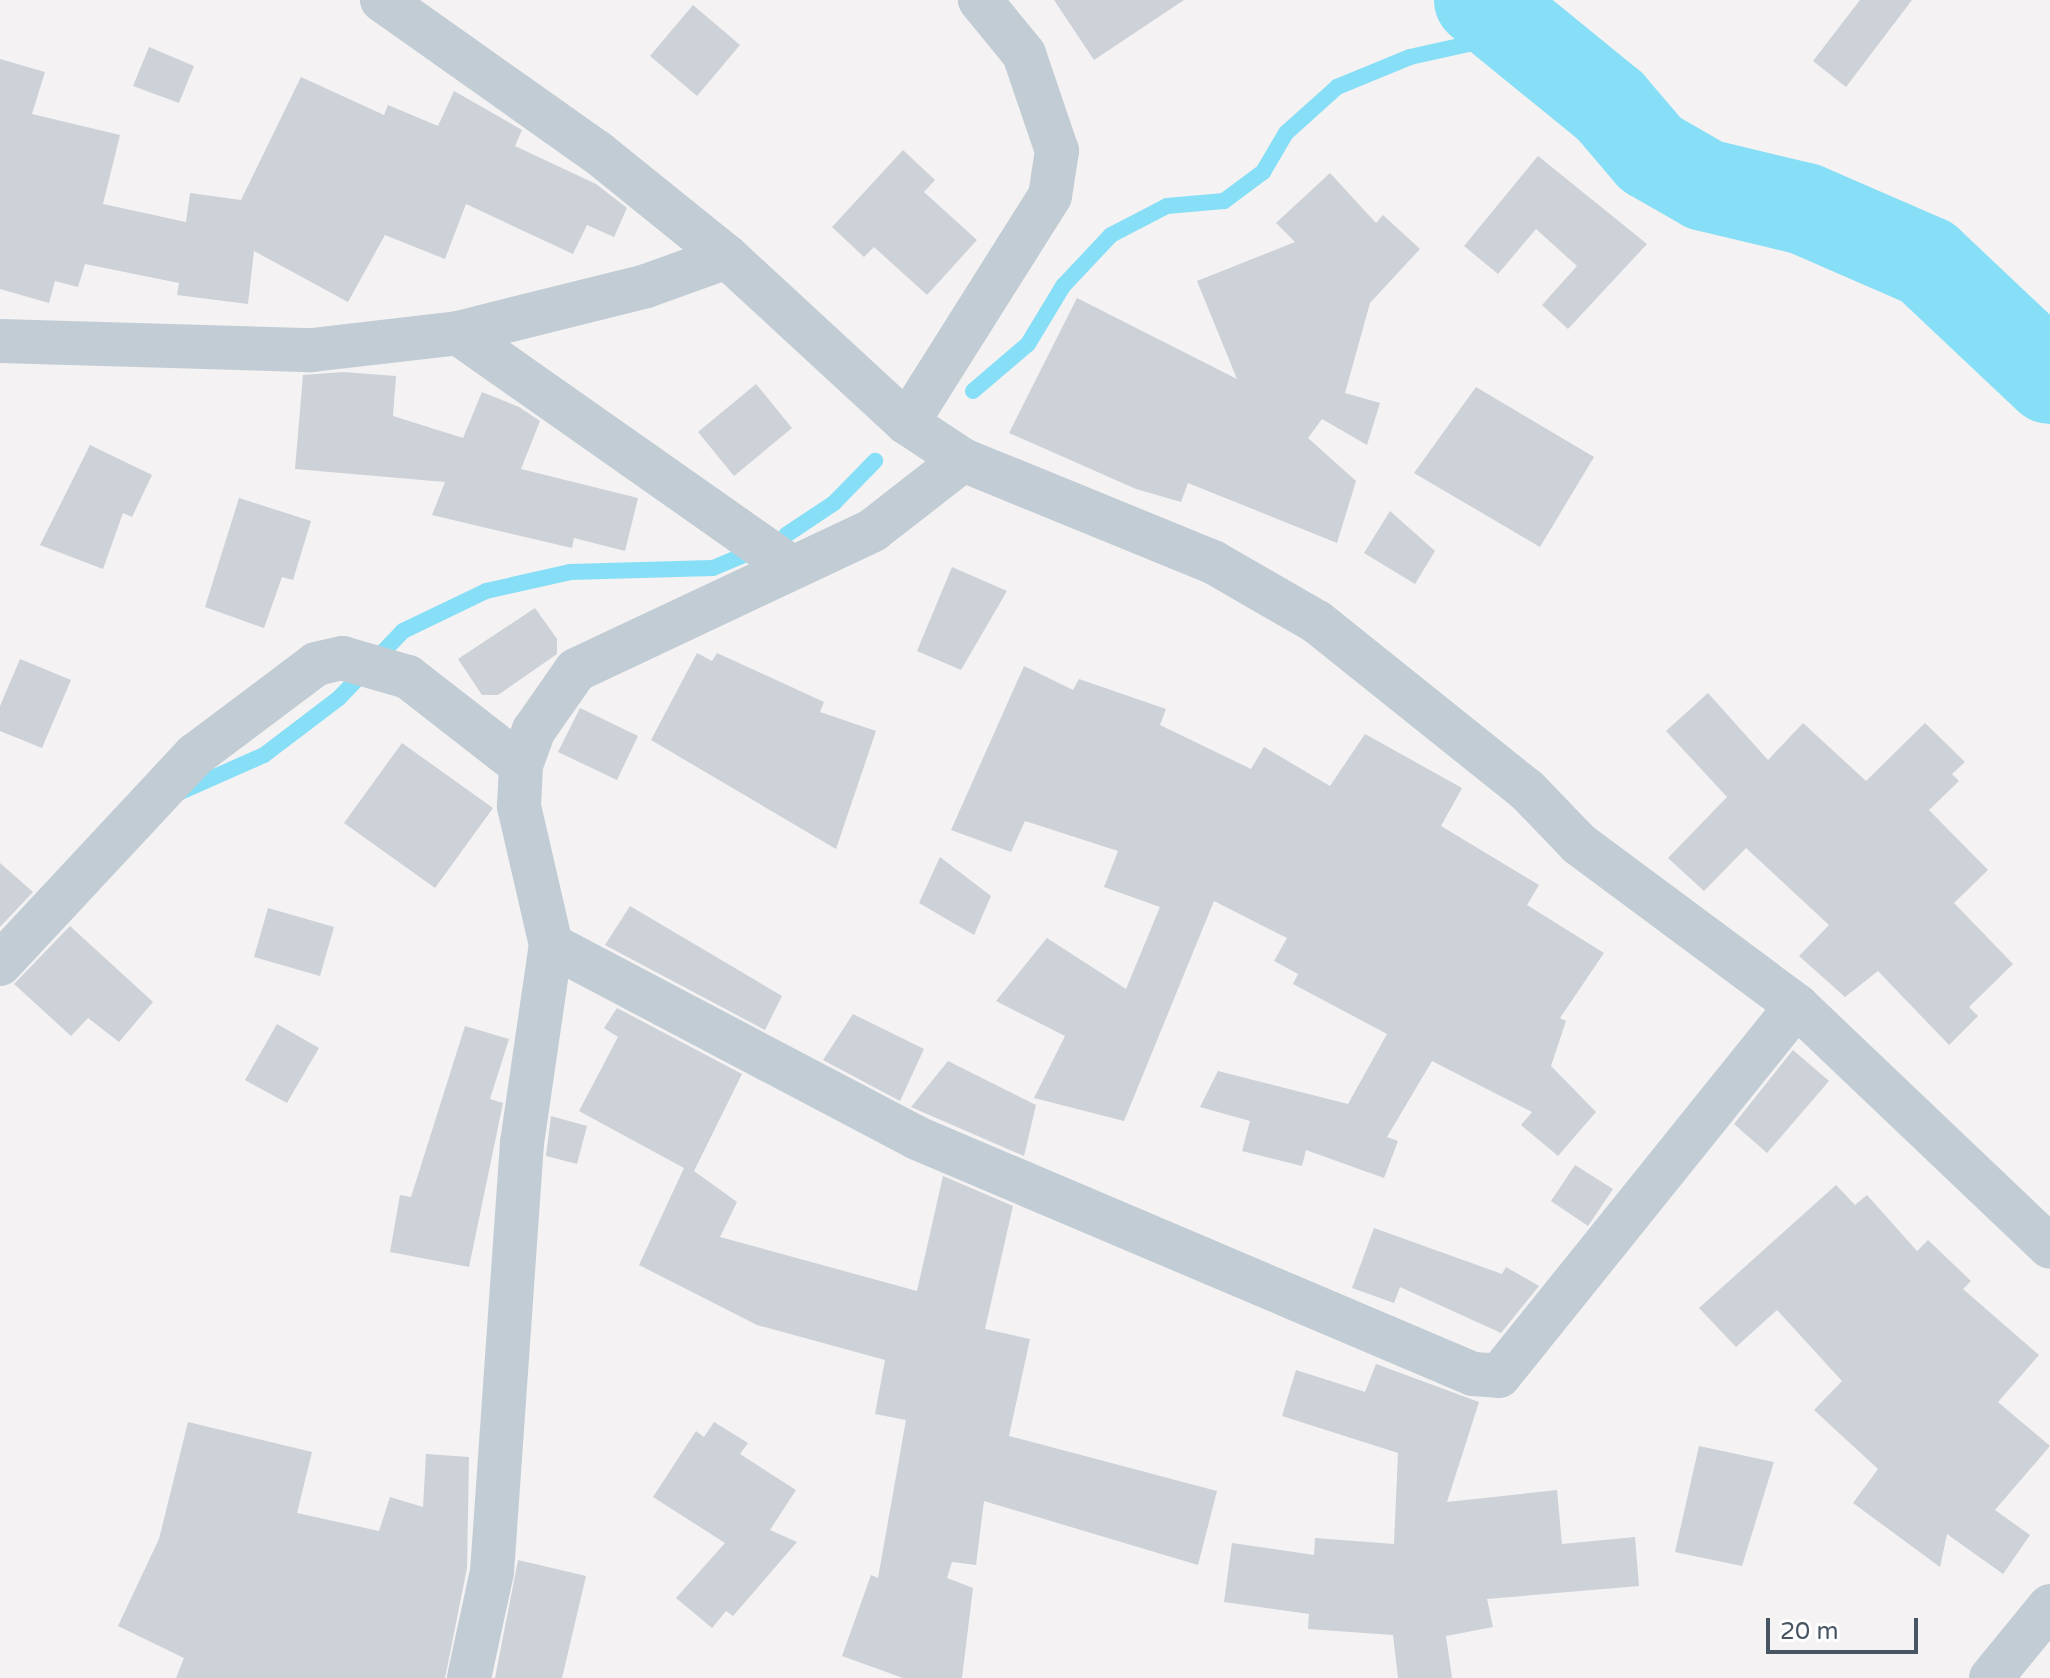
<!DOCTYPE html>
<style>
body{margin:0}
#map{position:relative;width:2050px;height:1678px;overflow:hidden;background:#f4f2f2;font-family:"Varela Round",sans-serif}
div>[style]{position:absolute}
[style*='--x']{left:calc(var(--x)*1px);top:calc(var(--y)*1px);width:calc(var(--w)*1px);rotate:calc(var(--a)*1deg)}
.stream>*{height:16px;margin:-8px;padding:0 8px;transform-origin:8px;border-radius:8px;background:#86dff6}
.river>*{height:92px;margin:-46px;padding:0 46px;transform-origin:46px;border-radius:46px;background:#86dff6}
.building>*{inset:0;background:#cdd1d8}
.street>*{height:44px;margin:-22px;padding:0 22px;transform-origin:22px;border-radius:22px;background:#c1ccd5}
span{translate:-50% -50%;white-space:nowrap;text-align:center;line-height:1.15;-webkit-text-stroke:8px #fff;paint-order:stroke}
.scale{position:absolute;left:1766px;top:1618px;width:152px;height:36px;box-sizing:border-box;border:4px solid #475562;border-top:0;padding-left:10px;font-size:24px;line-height:28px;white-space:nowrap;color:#475562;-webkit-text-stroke:6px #fff;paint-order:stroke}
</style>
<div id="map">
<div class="stream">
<i style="--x:973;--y:391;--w:72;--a:-40.5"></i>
<i style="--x:1028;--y:344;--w:68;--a:-58.9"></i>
<i style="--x:1063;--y:286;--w:70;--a:-46.7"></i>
<i style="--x:1111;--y:235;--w:63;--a:-27.4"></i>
<i style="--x:1167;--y:206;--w:57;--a:-5"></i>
<i style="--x:1224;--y:201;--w:49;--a:-36.6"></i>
<i style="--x:1263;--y:172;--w:45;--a:-59.5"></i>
<i style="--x:1286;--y:133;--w:69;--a:-42"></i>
<i style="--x:1337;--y:87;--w:79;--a:-22.3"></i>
<i style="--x:1410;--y:57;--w:116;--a:-12.5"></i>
<i style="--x:786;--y:535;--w:58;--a:-33.7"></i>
<i style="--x:834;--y:503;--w:59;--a:-45.7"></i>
<i style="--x:167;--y:798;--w:106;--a:-23.9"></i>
<i style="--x:264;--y:755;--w:94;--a:-37.2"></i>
<i style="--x:339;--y:698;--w:93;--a:-46.3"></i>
<i style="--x:403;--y:631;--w:92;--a:-25.7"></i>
<i style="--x:486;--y:591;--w:86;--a:-12.7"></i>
<i style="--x:570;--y:572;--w:143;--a:-1.6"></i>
<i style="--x:713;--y:568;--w:41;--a:-22.8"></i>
</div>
<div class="river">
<i style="--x:1480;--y:0;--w:168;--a:39.2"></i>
<i style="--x:1610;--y:106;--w:63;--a:49.5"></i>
<i style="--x:1651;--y:154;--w:62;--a:29.9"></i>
<i style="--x:1705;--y:185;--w:103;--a:13.5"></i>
<i style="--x:1805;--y:209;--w:133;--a:23.5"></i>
<i style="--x:1927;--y:262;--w:169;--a:43.3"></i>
</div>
<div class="building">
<i style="clip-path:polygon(1054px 0,1184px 0,1094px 60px)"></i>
<i style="clip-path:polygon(1860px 0,1912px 0,1846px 87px,1813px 61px)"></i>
<i style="clip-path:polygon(693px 5px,740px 45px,697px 96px,650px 56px)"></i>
<i style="clip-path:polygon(149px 47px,194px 66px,179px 103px,133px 86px)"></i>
<i style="clip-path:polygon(0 59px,45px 72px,32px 114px,120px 135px,103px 204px,186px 222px,190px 193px,241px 200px,301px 77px,384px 115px,388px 105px,438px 126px,454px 91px,522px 130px,515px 146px,596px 184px,627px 208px,614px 237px,587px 225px,573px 254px,466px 204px,445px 259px,385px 235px,348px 302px,254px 251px,248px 304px,177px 295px,179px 283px,85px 264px,78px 287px,55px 281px,49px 303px,0 289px)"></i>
<i style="clip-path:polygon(903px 150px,935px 180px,924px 192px,977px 240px,927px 295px,874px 247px,864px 257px,832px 227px)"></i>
<i style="clip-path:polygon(1538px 156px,1647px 244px,1568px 329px,1542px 305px,1577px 266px,1536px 229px,1498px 274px,1464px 246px)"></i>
<i style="clip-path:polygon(1330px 173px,1376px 223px,1383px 215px,1420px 249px,1370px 303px,1345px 393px,1380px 403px,1367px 445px,1322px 419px,1308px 438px,1356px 481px,1337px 543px,1188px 483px,1181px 502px,1136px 489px,1009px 433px,1077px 298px,1237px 379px,1197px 281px,1295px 242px,1276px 223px)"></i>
<i style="clip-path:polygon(343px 372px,396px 376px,393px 416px,463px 438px,482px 392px,519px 407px,540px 421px,521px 469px,638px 498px,625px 551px,574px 538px,572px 548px,432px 515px,445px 482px,295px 469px,303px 375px)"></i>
<i style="clip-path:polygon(756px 384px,792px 428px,734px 476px,698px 432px)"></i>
<i style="clip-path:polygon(1476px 387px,1594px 457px,1540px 547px,1414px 473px)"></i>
<i style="clip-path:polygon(90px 445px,152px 475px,132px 517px,123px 513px,103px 569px,40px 545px)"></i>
<i style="clip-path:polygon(239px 498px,311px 521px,293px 580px,282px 577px,264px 628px,205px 607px)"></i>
<i style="clip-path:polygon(1390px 511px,1435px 551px,1415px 584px,1364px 553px)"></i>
<i style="clip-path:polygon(952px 567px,1007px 591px,961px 670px,917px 651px)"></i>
<i style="clip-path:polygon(535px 608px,557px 639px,557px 654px,498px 695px,482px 695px,458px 659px)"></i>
<i style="clip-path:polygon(697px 653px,712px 661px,717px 653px,824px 702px,820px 712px,876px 731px,836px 849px,651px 740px)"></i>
<i style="clip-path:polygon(20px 659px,71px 680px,42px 748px,0 731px,0 706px)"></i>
<i style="clip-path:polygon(1024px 666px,1073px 690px,1079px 679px,1166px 709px,1160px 725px,1251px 769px,1264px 747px,1330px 786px,1365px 734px,1462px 788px,1441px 826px,1539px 885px,1527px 905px,1604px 953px,1560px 1018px,1566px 1021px,1551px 1066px,1596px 1112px,1558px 1156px,1521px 1125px,1532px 1112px,1432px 1061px,1387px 1137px,1398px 1141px,1384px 1178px,1306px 1150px,1302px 1166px,1242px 1151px,1250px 1121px,1200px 1107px,1218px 1071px,1348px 1104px,1387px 1034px,1293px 984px,1298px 974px,1274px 961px,1287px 938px,1214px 901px,1124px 1121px,1034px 1098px,1065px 1036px,996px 1001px,1047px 938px,1126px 989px,1160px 907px,1104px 887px,1118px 851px,1025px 821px,1011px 852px,951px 830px)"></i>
<i style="clip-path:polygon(1708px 693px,1768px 760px,1803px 723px,1866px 781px,1925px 723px,1965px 762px,1952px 774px,1959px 781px,1929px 810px,1988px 870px,1954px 903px,2013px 964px,1969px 1007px,1978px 1016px,1949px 1045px,1878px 971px,1845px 997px,1799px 956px,1829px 925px,1746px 848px,1704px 891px,1668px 858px,1727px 797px,1666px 731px)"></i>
<i style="clip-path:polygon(580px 708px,638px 736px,617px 780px,558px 752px)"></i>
<i style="clip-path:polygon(402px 743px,493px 808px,435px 888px,344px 823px)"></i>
<i style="clip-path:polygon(940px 857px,991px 896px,974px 935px,919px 903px)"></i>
<i style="clip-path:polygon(0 863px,33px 892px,0 927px)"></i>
<i style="clip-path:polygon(630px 906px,782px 996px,765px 1030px,605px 945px)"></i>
<i style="clip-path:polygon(268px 908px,334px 927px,320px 976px,254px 957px)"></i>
<i style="clip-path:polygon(70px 926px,153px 1002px,119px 1042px,88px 1018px,71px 1036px,14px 984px)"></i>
<i style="clip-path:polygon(617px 1008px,742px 1074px,694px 1171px,737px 1202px,720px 1237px,917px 1291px,943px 1176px,1013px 1206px,985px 1329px,1030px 1339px,1009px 1436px,1217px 1491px,1198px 1565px,984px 1501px,976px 1565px,952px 1562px,947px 1578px,973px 1588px,962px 1678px,903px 1678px,842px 1656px,871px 1575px,878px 1578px,906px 1420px,875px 1414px,885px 1360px,757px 1325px,639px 1265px,684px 1168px,579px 1111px,618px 1037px,604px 1028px)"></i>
<i style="clip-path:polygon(853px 1014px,924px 1049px,900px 1101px,823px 1060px)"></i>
<i style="clip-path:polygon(277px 1024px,319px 1048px,287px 1103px,245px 1080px)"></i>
<i style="clip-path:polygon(465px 1026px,509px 1039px,490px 1099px,503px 1103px,469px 1267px,390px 1252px,400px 1195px,411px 1197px)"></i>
<i style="clip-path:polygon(1793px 1050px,1829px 1081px,1767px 1153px,1734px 1124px)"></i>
<i style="clip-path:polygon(948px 1061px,1036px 1105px,1024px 1156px,911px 1107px)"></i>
<i style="clip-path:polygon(551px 1116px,587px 1126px,577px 1164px,546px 1156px)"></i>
<i style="clip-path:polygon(1575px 1165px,1613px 1189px,1588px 1226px,1551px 1201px)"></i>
<i style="clip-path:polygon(1836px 1185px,1855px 1205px,1867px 1195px,1917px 1251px,1928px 1240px,1971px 1281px,1963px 1289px,2039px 1355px,1998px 1402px,2050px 1446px,1995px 1510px,2030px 1535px,2003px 1574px,1947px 1534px,1940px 1567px,1853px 1503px,1878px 1469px,1814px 1410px,1842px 1381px,1777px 1310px,1736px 1347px,1699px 1308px)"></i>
<i style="clip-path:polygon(1374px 1228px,1502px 1274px,1506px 1267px,1539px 1286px,1501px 1333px,1400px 1287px,1394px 1303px,1352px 1288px)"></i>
<i style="clip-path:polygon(1376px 1364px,1479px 1402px,1447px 1502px,1557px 1490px,1562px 1544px,1635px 1537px,1639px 1586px,1487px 1599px,1493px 1627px,1446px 1636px,1452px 1678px,1398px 1678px,1393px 1635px,1308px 1629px,1309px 1614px,1224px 1602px,1232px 1543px,1314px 1555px,1315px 1538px,1394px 1544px,1398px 1453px,1282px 1416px,1296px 1370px,1365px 1392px)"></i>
<i style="clip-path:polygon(188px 1422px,312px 1452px,297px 1513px,379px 1531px,390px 1497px,423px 1507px,426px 1454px,469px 1457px,467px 1568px,445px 1678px,176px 1678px,184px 1658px,118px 1626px,159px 1539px)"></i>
<i style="clip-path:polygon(714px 1422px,748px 1443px,740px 1454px,796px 1490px,770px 1530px,797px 1542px,733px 1616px,726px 1611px,712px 1628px,676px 1598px,725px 1543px,653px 1497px,696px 1431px,704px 1437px)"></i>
<i style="clip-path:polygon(1699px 1446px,1774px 1462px,1742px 1566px,1675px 1552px)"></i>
<i style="clip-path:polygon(518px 1560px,586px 1576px,562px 1678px,495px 1678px)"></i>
</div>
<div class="street">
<i style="--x:382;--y:0;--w:263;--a:35.3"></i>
<i style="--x:597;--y:152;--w:167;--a:38.9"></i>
<i style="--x:727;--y:257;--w:245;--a:42.7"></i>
<i style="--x:907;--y:423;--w:67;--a:33.5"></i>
<i style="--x:963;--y:460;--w:270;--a:22.2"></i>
<i style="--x:1213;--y:562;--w:120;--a:30"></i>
<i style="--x:1317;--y:622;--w:269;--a:38.7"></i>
<i style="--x:1527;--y:790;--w:75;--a:46.1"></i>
<i style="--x:1579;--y:844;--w:272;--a:36.6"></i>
<i style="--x:1797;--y:1006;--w:349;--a:43.6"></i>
<i style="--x:458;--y:333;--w:407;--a:35.1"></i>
<i style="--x:0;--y:341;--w:312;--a:1.7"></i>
<i style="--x:312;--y:350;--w:147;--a:-6.6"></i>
<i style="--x:458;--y:333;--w:194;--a:-14"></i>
<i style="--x:646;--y:286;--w:86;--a:-19.7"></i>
<i style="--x:907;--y:423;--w:268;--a:-57.8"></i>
<i style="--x:1050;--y:196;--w:46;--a:-81.2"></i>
<i style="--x:1057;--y:151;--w:102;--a:-108.8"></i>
<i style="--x:1024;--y:54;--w:70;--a:-129.2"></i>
<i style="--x:551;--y:945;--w:414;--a:27.8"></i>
<i style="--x:917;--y:1138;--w:604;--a:23"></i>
<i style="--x:1473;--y:1374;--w:26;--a:4"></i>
<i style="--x:1499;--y:1376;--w:475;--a:-51.2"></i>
<i style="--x:0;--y:964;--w:286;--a:-47"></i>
<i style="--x:195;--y:755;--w:151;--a:-36.9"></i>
<i style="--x:316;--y:664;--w:27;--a:-13"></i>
<i style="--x:342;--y:658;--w:69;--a:16.1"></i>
<i style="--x:408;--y:677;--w:143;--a:37.9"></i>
<i style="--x:469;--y:1678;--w:108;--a:-77.8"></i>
<i style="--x:492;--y:1572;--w:430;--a:-86"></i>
<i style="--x:522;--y:1143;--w:200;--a:-81.7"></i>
<i style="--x:551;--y:945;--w:143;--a:-103"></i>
<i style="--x:519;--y:806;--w:41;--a:-87.2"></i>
<i style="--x:521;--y:765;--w:37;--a:-70"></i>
<i style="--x:534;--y:730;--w:73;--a:-55"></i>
<i style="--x:576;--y:670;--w:328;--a:-25.2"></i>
<i style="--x:873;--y:530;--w:114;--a:-37.9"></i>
<i style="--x:1991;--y:1678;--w:93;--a:-50.7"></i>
</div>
<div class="scale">20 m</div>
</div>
